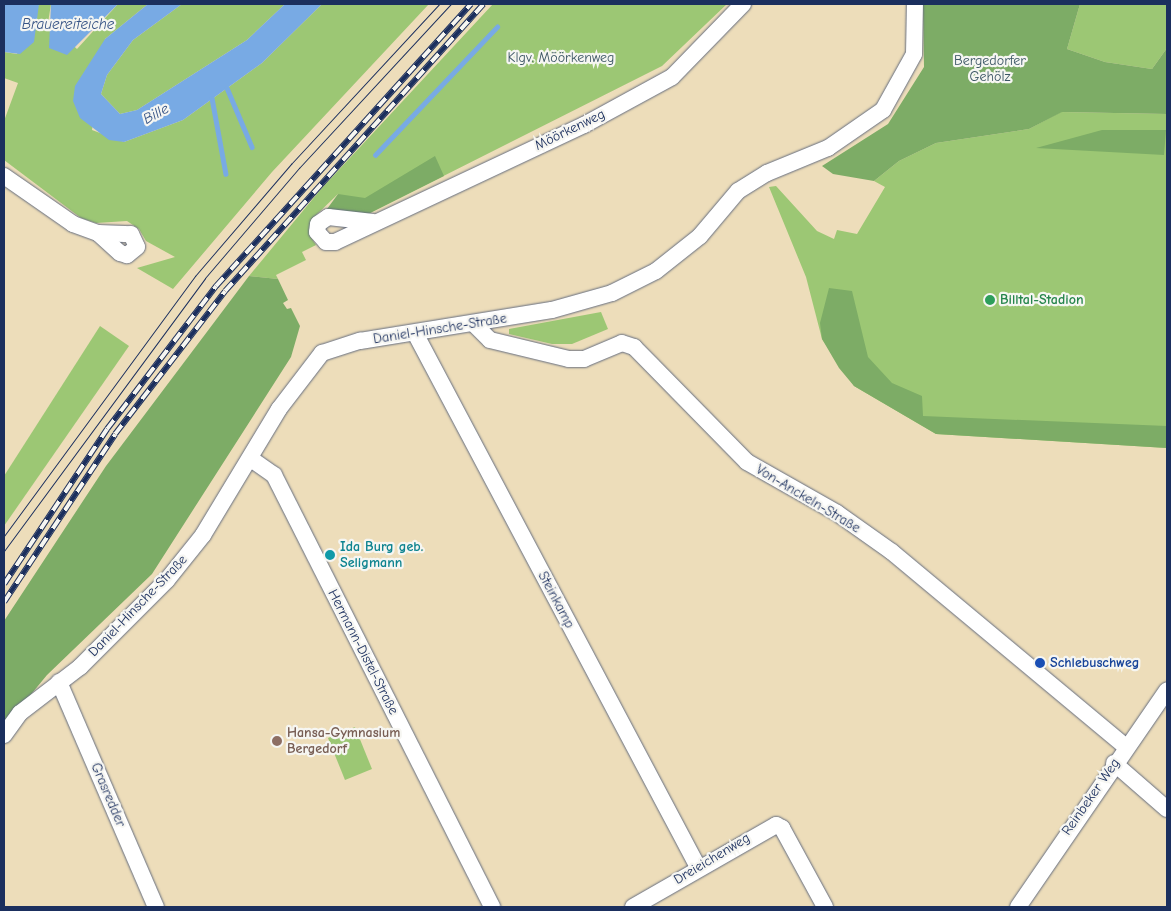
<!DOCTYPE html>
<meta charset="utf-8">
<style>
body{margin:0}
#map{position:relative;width:1171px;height:911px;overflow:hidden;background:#edddba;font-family:"Comic Neue",sans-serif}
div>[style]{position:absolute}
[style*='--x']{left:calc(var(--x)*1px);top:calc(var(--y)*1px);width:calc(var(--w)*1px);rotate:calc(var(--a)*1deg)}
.green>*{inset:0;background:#9cc774}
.forest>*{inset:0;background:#7dac66}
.water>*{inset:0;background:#78aae4}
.stream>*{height:4.5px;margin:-2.25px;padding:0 2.25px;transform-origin:2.25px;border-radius:2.25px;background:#78aae4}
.roads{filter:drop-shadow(0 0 1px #646c7e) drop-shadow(0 0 1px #646c7e)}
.minor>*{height:16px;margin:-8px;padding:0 8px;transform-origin:8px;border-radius:8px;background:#fff}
.tram>*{height:1px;margin:-0.5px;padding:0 0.5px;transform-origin:0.5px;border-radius:0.5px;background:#1b2f5e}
.rail>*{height:5.5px;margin-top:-2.75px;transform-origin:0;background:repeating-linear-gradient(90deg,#f6f6f2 0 11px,#1b2f5e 0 22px);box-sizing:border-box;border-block:1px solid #1b2f5e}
.dots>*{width:14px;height:14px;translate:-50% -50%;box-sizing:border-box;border:2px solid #f6f6f2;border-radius:50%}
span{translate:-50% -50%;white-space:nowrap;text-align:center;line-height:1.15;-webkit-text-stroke:4.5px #f6f6f2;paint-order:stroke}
.park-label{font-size:14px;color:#3b5564}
.street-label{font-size:14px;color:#1b2f5e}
.leisure-label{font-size:14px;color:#27864d;font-weight:700}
.left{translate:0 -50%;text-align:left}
.culture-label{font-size:14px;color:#0d838f;font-weight:700}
.transit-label{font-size:14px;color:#164399;font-weight:700}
.education-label{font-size:14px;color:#785e54;font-weight:700}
.water-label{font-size:15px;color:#375486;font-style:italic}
.frame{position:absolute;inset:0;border:5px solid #1b2f5e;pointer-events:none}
</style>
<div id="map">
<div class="green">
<i style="clip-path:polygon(39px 4px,51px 4px,48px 23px,77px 49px,118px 4px,148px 4px,105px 39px,92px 130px,124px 142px,183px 120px,262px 63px,322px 4px,429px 4px,272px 172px,173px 289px,137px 268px,175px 257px,146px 241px,139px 229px,127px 221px,96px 223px,81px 218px,4px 160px,4px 121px,18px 83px,4px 78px,4px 52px,17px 54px)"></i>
<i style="clip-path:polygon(182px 4px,285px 4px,247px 40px,137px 110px,120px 114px,101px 94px,107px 75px,133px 40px)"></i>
<i style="clip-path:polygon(493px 4px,727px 4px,662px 66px,368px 214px,338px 194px,313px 218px,310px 236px,316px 245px,302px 252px,306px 260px,276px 275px,278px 279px,249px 276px,321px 189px)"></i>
<i style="clip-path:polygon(1080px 4px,1167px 4px,1167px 48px,1152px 69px,1105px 62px,1067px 49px)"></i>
<i style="clip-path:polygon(1061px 112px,1167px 114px,1167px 448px,936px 434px,854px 386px,822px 339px,806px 277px,769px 187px,776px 186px,817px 231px,834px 239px,837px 230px,857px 234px,885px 187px,874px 181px,899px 161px,936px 143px,1029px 129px)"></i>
<i style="clip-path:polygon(601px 312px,608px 329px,572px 344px,552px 344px,509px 334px,509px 329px)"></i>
<i style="clip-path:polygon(100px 326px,129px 346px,4px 526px,4px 476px)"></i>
<i style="clip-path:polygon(355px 727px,372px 769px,345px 780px,328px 738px)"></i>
</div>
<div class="forest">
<i style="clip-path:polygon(923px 4px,1080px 4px,1067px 49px,1105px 62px,1152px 69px,1167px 48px,1167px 114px,1062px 112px,1029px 129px,936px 143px,899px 161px,874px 181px,833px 174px,822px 166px,888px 124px,924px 67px)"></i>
<i style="clip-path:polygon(1102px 130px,1166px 130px,1164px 155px,1036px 148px)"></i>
<i style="clip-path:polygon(435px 156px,444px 176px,368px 214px,327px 209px,338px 194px,365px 198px)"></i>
<i style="clip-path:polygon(249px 276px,278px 279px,288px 300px,283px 303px,287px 309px,291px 308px,300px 326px,291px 357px,152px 574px,47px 675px,4px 727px,4px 621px,106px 466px)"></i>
<i style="clip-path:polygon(829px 288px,852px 291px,868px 357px,892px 383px,922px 396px,923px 416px,1167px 426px,1167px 448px,936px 434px,854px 386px,839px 368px,822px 339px,820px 323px)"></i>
</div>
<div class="water">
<i style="clip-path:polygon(4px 4px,39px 4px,34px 42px,20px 54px,4px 52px)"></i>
<i style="clip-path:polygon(51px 4px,118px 4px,67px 55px,49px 48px)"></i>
<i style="clip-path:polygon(148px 4px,182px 4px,133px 40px,107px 75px,101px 94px,120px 114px,137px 110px,247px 40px,285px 4px,322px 4px,262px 63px,183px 120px,124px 142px,109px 140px,80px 118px,73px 101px,75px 86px,105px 39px)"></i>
</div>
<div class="stream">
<i style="--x:227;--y:88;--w:64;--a:67"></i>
<i style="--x:212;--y:98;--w:77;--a:79.6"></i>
<i style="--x:375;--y:155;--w:177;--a:-46.4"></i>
</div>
<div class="roads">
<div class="minor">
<i style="--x:4;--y:176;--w:84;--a:34.8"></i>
<i style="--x:73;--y:224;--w:27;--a:20"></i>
<i style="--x:98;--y:233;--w:33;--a:2"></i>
<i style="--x:131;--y:234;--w:14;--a:65"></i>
<i style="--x:137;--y:247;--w:13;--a:141"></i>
<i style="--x:127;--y:255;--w:7;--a:-164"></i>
<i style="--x:120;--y:253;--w:30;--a:-138"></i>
<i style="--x:373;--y:222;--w:45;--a:-173.7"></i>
<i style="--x:328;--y:217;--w:12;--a:145"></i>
<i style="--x:318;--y:224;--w:8;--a:97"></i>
<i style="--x:317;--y:232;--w:13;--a:48"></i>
<i style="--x:326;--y:242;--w:9;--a:0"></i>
<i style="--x:335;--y:242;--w:275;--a:-25.2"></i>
<i style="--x:584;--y:125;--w:100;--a:-28.6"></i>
<i style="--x:672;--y:77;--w:102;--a:-45.8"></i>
<i style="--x:475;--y:325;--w:21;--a:45"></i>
<i style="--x:490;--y:340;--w:81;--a:13.5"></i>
<i style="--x:569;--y:359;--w:15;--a:0"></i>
<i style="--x:584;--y:359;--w:41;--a:-22.8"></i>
<i style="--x:622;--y:343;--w:13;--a:18"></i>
<i style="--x:634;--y:347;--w:161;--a:45.5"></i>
<i style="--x:747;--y:462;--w:103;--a:29.5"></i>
<i style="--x:837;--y:513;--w:67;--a:35.3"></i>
<i style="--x:892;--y:552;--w:305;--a:39.8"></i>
<i style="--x:415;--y:333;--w:604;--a:62.08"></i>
<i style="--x:251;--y:459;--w:28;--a:35"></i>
<i style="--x:274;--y:475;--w:484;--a:63.2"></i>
<i style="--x:59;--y:682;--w:245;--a:66.7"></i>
<i style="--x:4;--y:735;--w:27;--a:-54"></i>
<i style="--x:20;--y:713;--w:76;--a:-37.5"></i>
<i style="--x:80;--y:667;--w:123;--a:-45"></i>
<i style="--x:167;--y:580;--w:58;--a:-51.3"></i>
<i style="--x:203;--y:535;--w:147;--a:-58.9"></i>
<i style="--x:279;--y:409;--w:71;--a:-52.5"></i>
<i style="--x:322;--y:353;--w:40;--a:-18"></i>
<i style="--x:360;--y:341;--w:194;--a:-9.2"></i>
<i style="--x:552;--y:310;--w:62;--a:-15.8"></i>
<i style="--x:612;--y:293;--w:49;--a:-26.6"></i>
<i style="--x:656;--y:271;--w:56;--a:-38.5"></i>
<i style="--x:700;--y:236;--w:59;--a:-49.8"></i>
<i style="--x:738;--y:191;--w:34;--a:-32"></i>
<i style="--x:767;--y:173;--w:66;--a:-22.3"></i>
<i style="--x:828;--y:148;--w:67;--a:-34.6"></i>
<i style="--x:883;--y:110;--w:64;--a:-61"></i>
<i style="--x:914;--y:54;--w:50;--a:-88.9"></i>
<i style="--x:1114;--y:763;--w:70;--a:41"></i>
<i style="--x:633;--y:907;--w:165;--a:-29.8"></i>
<i style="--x:776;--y:825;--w:7;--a:27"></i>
<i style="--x:782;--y:828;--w:90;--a:61.4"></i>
<i style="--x:1018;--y:907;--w:263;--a:-55.5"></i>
</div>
</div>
<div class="tram">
<i style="--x:4;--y:536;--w:323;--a:-53.7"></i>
<i style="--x:195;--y:276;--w:148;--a:-49.4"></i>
<i style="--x:291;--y:164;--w:218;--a:-47.2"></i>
<i style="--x:4;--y:551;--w:339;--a:-53.6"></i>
<i style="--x:205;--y:278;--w:145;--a:-49.5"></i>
<i style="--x:299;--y:168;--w:224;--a:-47.2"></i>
</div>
<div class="rail">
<i style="--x:4;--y:584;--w:186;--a:-56.4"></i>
<i style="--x:107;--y:429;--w:180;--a:-52.7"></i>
<i style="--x:216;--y:286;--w:380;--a:-47.9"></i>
<i style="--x:4;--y:602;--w:201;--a:-56.5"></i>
<i style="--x:115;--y:434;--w:180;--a:-52.4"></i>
<i style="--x:225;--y:291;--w:386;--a:-48"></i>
</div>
<div class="dots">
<i style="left:990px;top:300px;background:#2e9e5b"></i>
<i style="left:330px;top:555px;background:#0f9aa8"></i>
<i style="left:1040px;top:663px;background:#1a4fb4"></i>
<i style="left:277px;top:741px;background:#8d6e63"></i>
</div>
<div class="park-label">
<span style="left:561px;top:58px">Klgv. Möörkenweg</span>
<span style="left:990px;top:69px">Bergedorfer<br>Gehölz</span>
</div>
<div class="street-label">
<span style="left:570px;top:130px;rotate:-26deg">Möörkenweg</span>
<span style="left:440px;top:329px;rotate:-9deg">Daniel-Hinsche-Straße</span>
<span style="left:808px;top:499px;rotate:31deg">Von-Anckeln-Straße</span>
<span style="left:556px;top:600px;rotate:62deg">Steinkamp</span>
<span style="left:138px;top:606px;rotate:-46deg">Daniel-Hinsche-Straße</span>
<span style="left:363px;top:652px;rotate:63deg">Hermann-Distel-Straße</span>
<span style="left:108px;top:795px;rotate:67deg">Grasredder</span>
<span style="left:1091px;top:797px;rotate:-55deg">Reinbeker Weg</span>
<span style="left:712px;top:859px;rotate:-31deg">Dreieichenweg</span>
</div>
<div class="leisure-label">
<span class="left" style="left:1000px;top:300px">Billtal-Stadion</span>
</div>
<div class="culture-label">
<span class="left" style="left:340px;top:555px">Ida Burg geb.<br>Seligmann</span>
</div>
<div class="transit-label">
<span class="left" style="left:1050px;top:663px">Schlebuschweg</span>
</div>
<div class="education-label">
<span class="left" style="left:287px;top:741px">Hansa-Gymnasium<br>Bergedorf</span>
</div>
<div class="water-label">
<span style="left:68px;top:25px">Brauereiteiche</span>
<span style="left:156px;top:114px;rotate:-28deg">Bille</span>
</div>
<div class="frame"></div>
</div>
